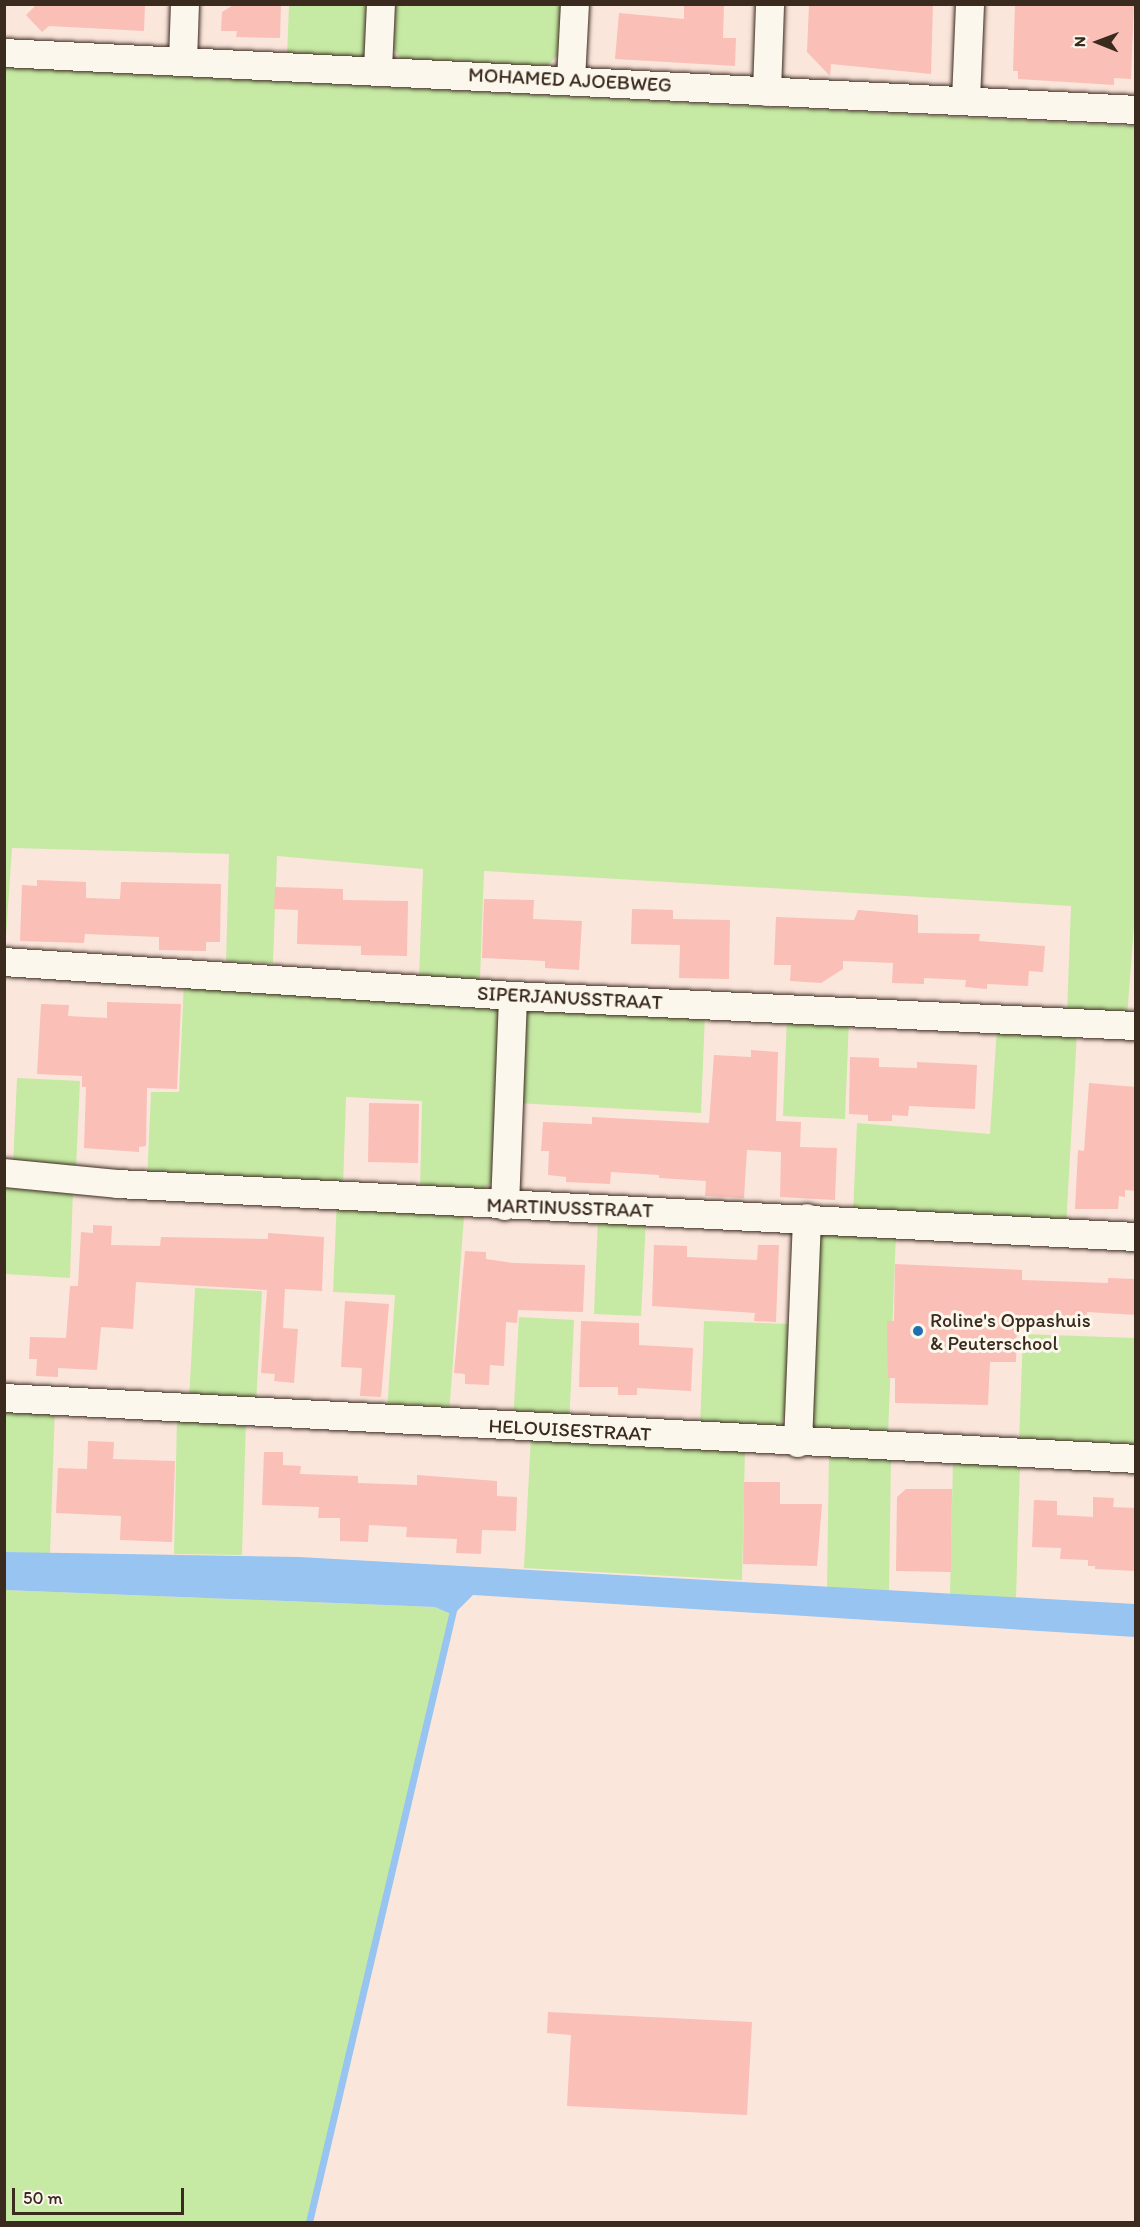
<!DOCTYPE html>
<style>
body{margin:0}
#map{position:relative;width:1140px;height:2227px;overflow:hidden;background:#fbe6dc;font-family:Itim,sans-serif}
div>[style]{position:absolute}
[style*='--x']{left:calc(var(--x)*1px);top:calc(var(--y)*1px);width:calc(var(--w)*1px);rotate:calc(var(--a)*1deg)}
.green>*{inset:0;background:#c6eaa4}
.water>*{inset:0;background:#97c4f1}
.stream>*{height:7px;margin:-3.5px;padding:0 3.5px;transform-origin:3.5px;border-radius:3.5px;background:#97c4f1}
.building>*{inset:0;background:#fabfb6}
.roads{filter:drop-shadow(0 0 2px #3b2a1e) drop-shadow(0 0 2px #3b2a1e)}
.minor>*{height:28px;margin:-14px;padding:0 14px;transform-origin:14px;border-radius:14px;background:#fbf7ec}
.dots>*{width:16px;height:16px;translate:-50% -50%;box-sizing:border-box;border:3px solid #fbf7ec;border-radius:50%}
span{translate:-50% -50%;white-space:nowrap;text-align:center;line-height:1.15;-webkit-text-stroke:6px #fbf7ec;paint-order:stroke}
.street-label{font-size:20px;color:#3b2a1e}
.poi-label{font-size:20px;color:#3b2a1e}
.left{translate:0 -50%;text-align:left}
.frame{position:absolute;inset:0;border:6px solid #3b2a1e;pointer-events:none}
.north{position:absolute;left:1068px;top:12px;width:60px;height:60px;-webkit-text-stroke:4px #fbf7ec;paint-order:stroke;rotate:271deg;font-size:16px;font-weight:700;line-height:24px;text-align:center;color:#3b2a1e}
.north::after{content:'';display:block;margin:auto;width:21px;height:27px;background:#3b2a1e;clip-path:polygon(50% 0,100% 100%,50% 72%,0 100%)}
.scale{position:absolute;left:12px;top:2188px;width:172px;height:27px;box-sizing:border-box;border:3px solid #3b2a1e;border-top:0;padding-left:8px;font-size:18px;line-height:21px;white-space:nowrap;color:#3b2a1e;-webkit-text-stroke:4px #fbf7ec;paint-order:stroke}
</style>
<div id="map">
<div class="green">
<i style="clip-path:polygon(289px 5px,375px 5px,371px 57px,287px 57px)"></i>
<i style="clip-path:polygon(390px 5px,563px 5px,560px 53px,545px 68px,401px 59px,388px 40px)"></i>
<i style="clip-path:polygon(4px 67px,1135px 126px,1136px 898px,1127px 1018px,1067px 1014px,1071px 906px,484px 871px,480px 979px,419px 977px,423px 869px,277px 856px,273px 963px,226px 962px,229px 854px,12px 848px,5px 951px)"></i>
<i style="clip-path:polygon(184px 981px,491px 1004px,502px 1012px,497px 1172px,491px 1183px,482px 1190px,420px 1192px,422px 1101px,346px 1097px,343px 1188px,147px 1182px,151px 1092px,179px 1092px)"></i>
<i style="clip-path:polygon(528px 1011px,705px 1014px,701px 1113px,515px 1103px,524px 1015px)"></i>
<i style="clip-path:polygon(787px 1016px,849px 1019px,845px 1119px,783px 1116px)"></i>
<i style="clip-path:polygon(997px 1027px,1077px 1033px,1066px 1227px,853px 1214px,857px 1123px,990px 1134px)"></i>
<i style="clip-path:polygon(17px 1078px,80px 1081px,76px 1169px,13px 1166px)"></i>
<i style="clip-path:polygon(4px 1181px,73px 1189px,70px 1278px,5px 1274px)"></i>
<i style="clip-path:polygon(337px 1199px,465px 1204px,449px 1414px,387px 1411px,395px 1295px,333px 1292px)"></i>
<i style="clip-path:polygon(598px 1218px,646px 1221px,641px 1316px,594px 1314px)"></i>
<i style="clip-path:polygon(825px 1229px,896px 1234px,888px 1435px,814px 1428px,809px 1415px,817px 1238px)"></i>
<i style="clip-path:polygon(195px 1288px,262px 1291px,256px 1404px,189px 1401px)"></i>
<i style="clip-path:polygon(519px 1317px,574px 1320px,569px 1426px,513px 1423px)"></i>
<i style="clip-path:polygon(704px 1321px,789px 1324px,785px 1413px,780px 1427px,700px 1429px)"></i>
<i style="clip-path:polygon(1023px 1334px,1135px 1338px,1135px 1448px,1019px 1443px)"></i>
<i style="clip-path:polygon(5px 1405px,55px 1407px,50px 1554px,5px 1552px)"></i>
<i style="clip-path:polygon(177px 1418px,246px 1421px,242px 1555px,174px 1554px)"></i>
<i style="clip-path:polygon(531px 1436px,745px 1449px,742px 1580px,524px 1568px)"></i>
<i style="clip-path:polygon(829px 1455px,891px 1458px,889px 1593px,827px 1590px)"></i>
<i style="clip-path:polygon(953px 1460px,1020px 1464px,1016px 1599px,950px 1596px)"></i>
<i style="clip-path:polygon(5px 1590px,435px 1607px,453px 1615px,309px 2222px,5px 2222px)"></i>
</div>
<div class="water">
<i style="clip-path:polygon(5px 1552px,299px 1557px,1135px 1604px,1135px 1637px,473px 1595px,453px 1615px,435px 1607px,5px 1590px)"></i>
</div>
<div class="stream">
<i style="--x:309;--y:2222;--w:633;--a:-76.75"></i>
</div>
<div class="building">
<i style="clip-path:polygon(37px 4px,145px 4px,144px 31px,49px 26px,42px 32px,26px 15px)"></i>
<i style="clip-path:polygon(235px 4px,281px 4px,280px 38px,236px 37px,237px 31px,221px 31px,222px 12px)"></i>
<i style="clip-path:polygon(684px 4px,724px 5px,723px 38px,736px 38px,735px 66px,615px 59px,619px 13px,684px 19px)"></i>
<i style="clip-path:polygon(809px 4px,933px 4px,931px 74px,831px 64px,830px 76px,807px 52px)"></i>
<i style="clip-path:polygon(1015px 4px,1134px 4px,1131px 79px,1114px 78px,1114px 85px,1018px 79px,1018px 71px,1013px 71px)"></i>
<i style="clip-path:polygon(37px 880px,86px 882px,86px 898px,120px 899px,121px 882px,221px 884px,220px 942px,206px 942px,206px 951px,159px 950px,159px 937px,85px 934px,84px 943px,20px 941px,22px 885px,37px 886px)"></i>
<i style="clip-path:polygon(275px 887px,343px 889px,343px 900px,408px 901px,407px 956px,361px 955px,361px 946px,297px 944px,298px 910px,274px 909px)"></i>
<i style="clip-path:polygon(484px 899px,534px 900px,533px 919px,582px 921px,579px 970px,545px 968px,545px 961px,482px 958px)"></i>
<i style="clip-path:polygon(632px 909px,673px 910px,673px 919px,730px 920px,729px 979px,679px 978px,680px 945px,631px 944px)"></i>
<i style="clip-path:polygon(858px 910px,918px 915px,918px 933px,980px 934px,979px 941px,1045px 946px,1043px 972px,1029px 971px,1028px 986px,987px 984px,987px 989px,965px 987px,966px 980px,924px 978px,924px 984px,892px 983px,893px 963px,843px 961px,843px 969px,821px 983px,790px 981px,791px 965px,774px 965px,776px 917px,854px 920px)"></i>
<i style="clip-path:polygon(107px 1002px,181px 1004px,177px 1089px,147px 1088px,146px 1146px,139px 1147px,139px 1152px,84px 1148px,86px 1087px,82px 1087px,82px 1076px,37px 1074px,41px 1004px,69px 1005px,68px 1016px,107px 1018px)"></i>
<i style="clip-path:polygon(751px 1050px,778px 1052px,776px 1121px,801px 1122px,800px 1147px,837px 1148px,835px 1200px,780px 1197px,781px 1152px,747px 1150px,744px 1198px,705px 1196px,706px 1181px,659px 1178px,659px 1175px,611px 1172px,610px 1184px,566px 1182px,566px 1177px,548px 1175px,549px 1151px,541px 1151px,543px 1122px,592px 1124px,592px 1117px,709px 1123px,714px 1055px,751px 1057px)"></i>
<i style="clip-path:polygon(850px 1057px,879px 1058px,879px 1067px,917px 1068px,917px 1062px,977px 1065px,975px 1109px,909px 1106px,908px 1116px,892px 1115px,892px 1121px,868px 1121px,868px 1115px,849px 1114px)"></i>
<i style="clip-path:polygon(1089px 1083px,1136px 1087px,1136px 1191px,1125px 1190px,1125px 1197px,1119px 1196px,1118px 1209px,1075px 1209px,1078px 1150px,1084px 1151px)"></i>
<i style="clip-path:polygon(369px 1103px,419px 1104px,418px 1163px,368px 1162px)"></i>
<i style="clip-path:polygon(93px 1225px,112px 1226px,111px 1245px,160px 1246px,161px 1237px,268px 1239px,268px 1233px,324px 1237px,322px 1291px,285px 1289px,283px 1328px,298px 1329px,294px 1383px,274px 1381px,275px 1374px,261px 1373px,267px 1290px,136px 1282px,133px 1329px,101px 1327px,97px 1370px,58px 1368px,58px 1377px,36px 1376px,37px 1359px,29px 1359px,30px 1337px,66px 1338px,70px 1286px,78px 1286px,81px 1232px,93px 1233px)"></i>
<i style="clip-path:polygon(654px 1245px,687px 1246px,687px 1257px,757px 1260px,758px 1245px,779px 1245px,776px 1322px,754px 1321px,755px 1313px,652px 1306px)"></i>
<i style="clip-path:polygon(465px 1251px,486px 1252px,486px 1259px,513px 1263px,585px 1265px,583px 1312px,518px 1310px,517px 1323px,506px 1322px,504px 1366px,490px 1365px,489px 1385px,465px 1384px,465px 1374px,454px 1373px)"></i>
<i style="clip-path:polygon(895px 1264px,1022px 1270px,1022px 1280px,1108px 1283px,1108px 1278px,1136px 1279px,1136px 1315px,1087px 1312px,1086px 1328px,1017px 1324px,1016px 1362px,990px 1362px,988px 1405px,895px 1403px,895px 1378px,888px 1378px,887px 1341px,887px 1321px,894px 1321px)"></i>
<i style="clip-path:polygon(345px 1301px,389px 1304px,381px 1397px,360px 1396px,362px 1368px,341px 1367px)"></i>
<i style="clip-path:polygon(581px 1321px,639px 1323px,639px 1345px,693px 1348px,691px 1391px,637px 1388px,637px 1395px,618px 1395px,618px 1387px,579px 1387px)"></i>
<i style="clip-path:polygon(88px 1441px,114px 1442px,113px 1459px,175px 1461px,172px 1542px,120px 1540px,121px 1516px,56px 1513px,58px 1468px,87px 1469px)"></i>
<i style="clip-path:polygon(264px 1452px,283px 1452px,283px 1465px,301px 1466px,300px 1474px,358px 1476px,358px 1483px,417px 1485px,417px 1475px,497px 1481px,497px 1496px,517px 1497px,516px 1531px,482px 1530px,481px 1554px,456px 1553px,457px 1539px,406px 1537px,407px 1527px,369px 1525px,368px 1542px,340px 1541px,340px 1518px,318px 1518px,319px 1507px,262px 1505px)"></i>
<i style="clip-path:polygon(744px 1482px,780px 1482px,780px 1504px,822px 1504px,817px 1566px,743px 1564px)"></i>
<i style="clip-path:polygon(906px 1489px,952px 1489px,951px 1572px,896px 1571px,897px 1497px)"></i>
<i style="clip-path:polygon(1093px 1497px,1114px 1498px,1113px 1507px,1136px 1508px,1136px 1571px,1095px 1569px,1095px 1566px,1088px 1566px,1088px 1560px,1060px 1559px,1061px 1548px,1032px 1547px,1034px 1500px,1057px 1501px,1057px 1515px,1093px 1517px)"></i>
<i style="clip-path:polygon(548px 2012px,752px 2022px,747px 2115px,567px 2106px,571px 2035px,547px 2033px)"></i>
</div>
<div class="roads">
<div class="minor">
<i style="--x:4;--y:53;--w:1133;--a:2.88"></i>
<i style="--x:183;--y:61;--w:57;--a:-88"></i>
<i style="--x:378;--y:69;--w:65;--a:-87.4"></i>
<i style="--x:571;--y:80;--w:76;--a:-87"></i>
<i style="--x:767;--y:92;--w:88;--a:-88"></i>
<i style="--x:966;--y:100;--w:96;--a:-87.6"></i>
<i style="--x:4;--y:962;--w:510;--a:3.82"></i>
<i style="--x:513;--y:996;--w:624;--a:2.76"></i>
<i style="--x:4;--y:1173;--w:115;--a:5.5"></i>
<i style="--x:118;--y:1184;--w:1019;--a:2.98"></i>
<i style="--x:505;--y:1206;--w:210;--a:-87.8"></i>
<i style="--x:4;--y:1398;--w:1134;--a:3.08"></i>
<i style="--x:798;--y:1443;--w:225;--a:-87.7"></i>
</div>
</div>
<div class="dots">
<i style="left:918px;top:1331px;background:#1f6fb2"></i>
</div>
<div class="street-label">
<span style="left:570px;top:80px;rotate:3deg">MOHAMED AJOEBWEG</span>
<span style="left:570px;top:998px;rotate:3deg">SIPERJANUSSTRAAT</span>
<span style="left:570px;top:1208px;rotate:2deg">MARTINUSSTRAAT</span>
<span style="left:570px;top:1430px;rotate:3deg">HELOUISESTRAAT</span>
</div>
<div class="poi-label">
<span class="left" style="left:930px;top:1332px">Roline's Oppashuis<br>&amp; Peuterschool</span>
</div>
<div class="frame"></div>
<div class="north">N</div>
<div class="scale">50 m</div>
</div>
